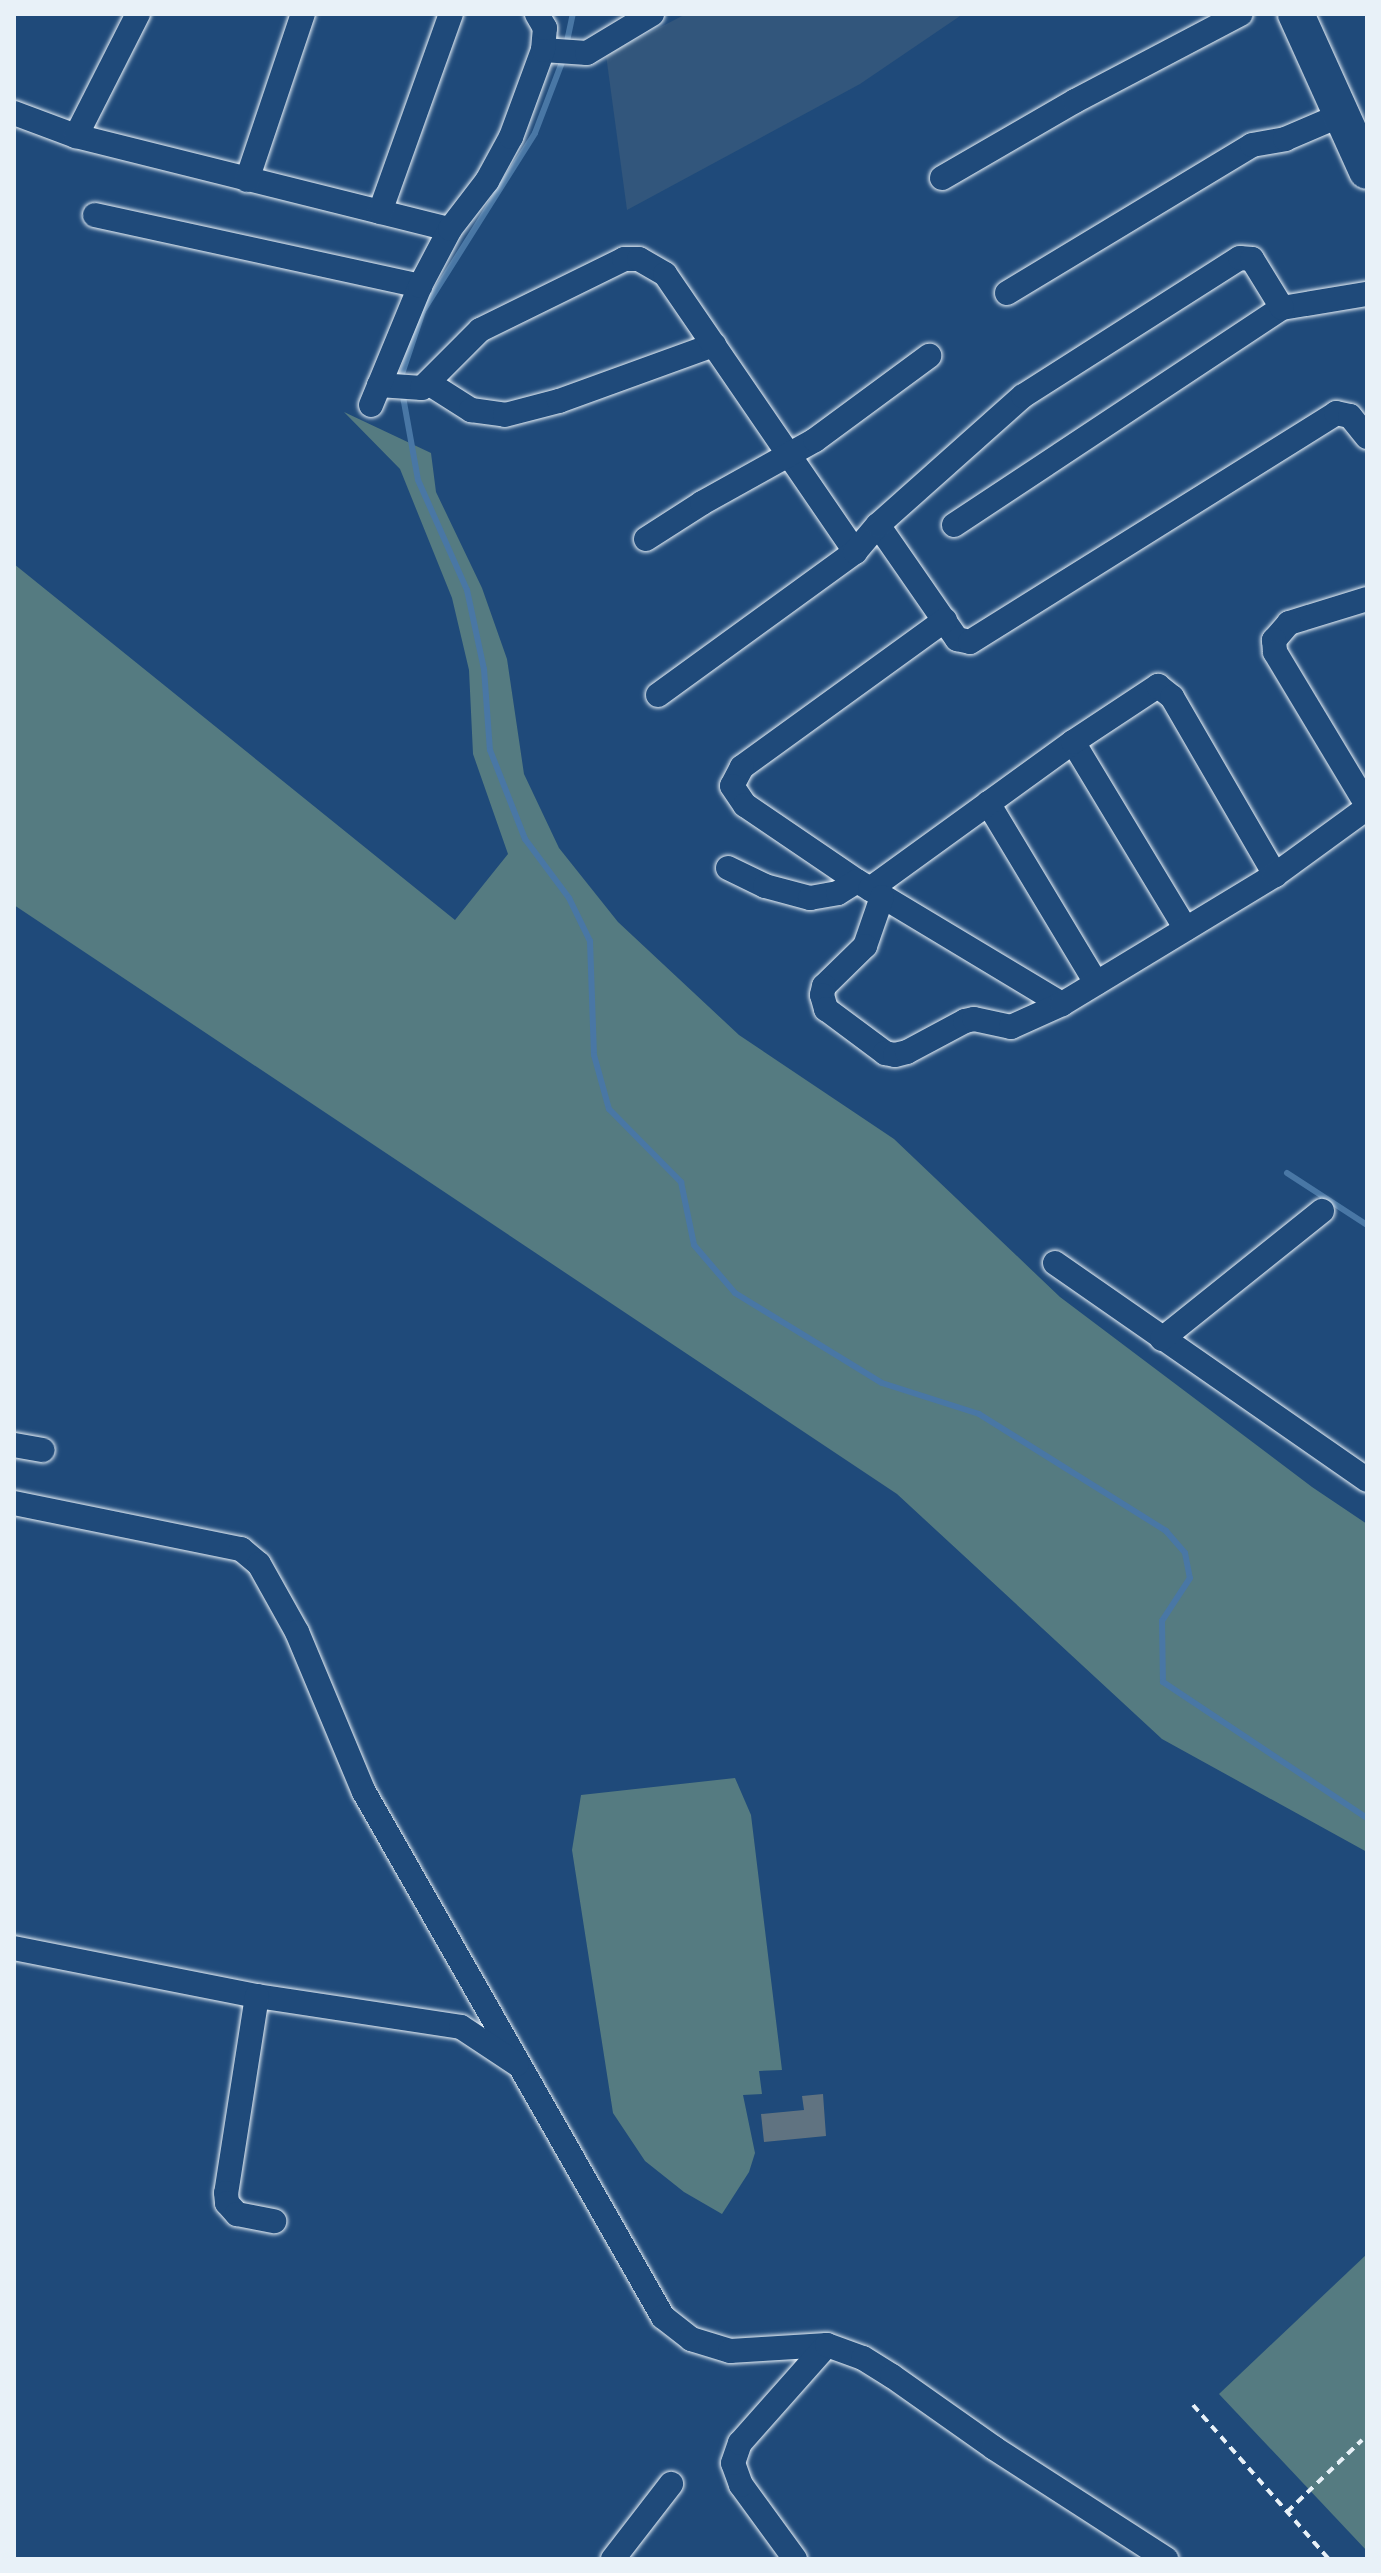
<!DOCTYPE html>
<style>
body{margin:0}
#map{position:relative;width:1381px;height:2573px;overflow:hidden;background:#1f4a7a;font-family:"Gochi Hand",sans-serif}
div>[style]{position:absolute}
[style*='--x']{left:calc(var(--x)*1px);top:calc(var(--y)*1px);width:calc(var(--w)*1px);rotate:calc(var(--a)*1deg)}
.built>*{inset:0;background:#32567c}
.green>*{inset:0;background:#557b81}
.stream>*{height:6px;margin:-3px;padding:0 3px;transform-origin:3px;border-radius:3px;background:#4977a5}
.building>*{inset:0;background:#607381}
.path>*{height:4px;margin-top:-2px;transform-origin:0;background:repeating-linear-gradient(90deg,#e8f1f8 0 8px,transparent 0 14px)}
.roads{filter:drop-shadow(0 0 2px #e8f1f8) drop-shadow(0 0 2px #e8f1f8)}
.street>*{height:24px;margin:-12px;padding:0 12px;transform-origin:12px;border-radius:12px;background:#1f4a7a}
.secondary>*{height:36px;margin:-18px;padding:0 18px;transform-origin:18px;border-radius:18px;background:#1f4a7a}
span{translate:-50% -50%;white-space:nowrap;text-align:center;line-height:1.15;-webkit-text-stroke:6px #1f4a7a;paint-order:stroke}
.frame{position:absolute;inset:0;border:16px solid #e8f1f8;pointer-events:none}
</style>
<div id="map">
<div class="built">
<i style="clip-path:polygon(686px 14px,963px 14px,860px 84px,627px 210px,606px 55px)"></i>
</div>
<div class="green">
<i style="clip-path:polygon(344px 412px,431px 453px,436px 492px,482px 588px,507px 659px,524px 774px,559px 848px,618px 922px,739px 1035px,894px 1139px,1060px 1297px,1312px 1487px,1367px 1524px,1367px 1852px,1162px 1739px,897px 1494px,14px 905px,14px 564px,455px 920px,508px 854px,473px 754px,469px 670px,452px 598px,400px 469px)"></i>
<i style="clip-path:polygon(735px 1778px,751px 1815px,782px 2070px,759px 2071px,762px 2094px,743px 2095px,755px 2153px,749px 2172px,722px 2214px,684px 2192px,645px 2161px,613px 2113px,572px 1850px,581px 1795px)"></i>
<i style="clip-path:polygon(1367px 2254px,1367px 2551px,1219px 2394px)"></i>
</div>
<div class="stream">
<i style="--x:566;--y:46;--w:33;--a:-78"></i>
<i style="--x:400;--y:380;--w:73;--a:-71.6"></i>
<i style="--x:423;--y:311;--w:210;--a:-57.8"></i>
<i style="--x:535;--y:133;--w:81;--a:-69.1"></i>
<i style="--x:402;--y:391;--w:90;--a:79.8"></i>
<i style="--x:418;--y:480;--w:120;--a:66"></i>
<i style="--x:467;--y:590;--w:81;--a:77.9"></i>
<i style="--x:484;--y:669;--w:81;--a:85.8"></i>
<i style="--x:490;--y:750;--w:96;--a:68.5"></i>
<i style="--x:525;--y:839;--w:74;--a:53.3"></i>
<i style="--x:569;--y:898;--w:48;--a:64"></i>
<i style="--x:590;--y:941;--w:114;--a:88"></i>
<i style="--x:594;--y:1055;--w:56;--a:74.5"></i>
<i style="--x:609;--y:1109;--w:103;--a:45.4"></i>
<i style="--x:681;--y:1182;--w:64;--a:78.3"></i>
<i style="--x:694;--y:1245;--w:63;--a:49.5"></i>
<i style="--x:735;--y:1293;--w:172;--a:31.5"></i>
<i style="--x:882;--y:1383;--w:102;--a:17.7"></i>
<i style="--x:979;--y:1414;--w:221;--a:32"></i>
<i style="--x:1166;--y:1531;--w:29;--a:49"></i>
<i style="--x:1185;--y:1553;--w:25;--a:79"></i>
<i style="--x:1190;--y:1578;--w:51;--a:123.1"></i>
<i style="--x:1162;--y:1621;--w:61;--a:89.1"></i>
<i style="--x:1163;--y:1682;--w:245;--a:33.7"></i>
<i style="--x:1287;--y:1173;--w:95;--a:33"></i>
</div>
<div class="building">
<i style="clip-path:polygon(823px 2094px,826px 2136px,764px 2142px,761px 2114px,804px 2110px,802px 2096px)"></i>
</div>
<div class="path">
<i style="--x:1193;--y:2405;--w:205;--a:48.6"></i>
<i style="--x:1287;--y:2512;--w:104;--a:-43.8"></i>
</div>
<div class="roads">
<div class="street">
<i style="--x:543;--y:50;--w:44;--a:3.9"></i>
<i style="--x:587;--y:53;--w:76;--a:-31"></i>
<i style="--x:14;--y:113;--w:66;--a:20.4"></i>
<i style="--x:76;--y:136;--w:385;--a:14"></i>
<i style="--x:76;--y:136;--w:137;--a:-63.1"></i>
<i style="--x:942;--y:178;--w:154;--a:-30.1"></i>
<i style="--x:1075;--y:101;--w:187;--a:-27.7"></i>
<i style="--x:247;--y:180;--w:175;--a:-71.4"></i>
<i style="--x:380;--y:212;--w:210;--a:-70.3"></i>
<i style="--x:95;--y:215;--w:333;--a:12.3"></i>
<i style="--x:1007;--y:293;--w:286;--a:-31.1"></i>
<i style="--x:1252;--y:145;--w:34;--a:-10"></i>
<i style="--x:1285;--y:139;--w:61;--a:-23.2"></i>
<i style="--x:430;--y:384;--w:49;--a:32.4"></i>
<i style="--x:471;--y:410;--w:34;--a:8"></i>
<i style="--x:505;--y:415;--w:56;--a:-14.5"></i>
<i style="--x:559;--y:401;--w:165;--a:-19.9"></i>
<i style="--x:379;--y:385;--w:43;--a:4"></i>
<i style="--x:422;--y:388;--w:82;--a:-45"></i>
<i style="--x:480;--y:330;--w:161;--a:-26.2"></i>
<i style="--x:624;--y:259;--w:15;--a:0"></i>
<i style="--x:639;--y:259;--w:30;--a:30"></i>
<i style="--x:665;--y:274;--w:337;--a:55.6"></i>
<i style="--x:371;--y:405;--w:129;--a:-67.6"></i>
<i style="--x:420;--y:286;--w:64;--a:-62.2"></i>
<i style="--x:450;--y:229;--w:61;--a:-52.4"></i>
<i style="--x:487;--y:181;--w:50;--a:-61.4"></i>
<i style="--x:511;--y:137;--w:93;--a:-69.8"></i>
<i style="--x:543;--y:50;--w:22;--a:-85"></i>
<i style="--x:545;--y:28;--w:16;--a:-120"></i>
<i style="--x:878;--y:525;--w:139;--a:55.3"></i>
<i style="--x:957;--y:639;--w:13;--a:13"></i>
<i style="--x:970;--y:642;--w:432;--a:-32"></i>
<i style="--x:1336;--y:413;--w:14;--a:12"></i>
<i style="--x:1350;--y:416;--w:27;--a:51"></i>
<i style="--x:954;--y:525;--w:393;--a:-33.5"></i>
<i style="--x:1282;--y:308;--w:86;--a:-9.4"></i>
<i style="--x:646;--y:539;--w:67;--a:-32.7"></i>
<i style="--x:702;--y:503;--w:129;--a:-29.1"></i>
<i style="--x:815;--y:440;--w:142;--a:-36.4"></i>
<i style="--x:1367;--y:599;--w:82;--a:162.9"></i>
<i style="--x:1289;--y:623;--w:23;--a:131"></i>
<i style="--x:1274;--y:640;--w:12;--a:85"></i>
<i style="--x:1275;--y:652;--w:179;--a:59"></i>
<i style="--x:945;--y:620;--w:251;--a:144.1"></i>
<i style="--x:742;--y:767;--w:21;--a:118"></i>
<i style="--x:732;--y:786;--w:23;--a:56"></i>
<i style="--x:745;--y:805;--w:135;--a:34.2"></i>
<i style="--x:857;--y:881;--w:239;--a:31"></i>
<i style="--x:658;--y:695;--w:243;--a:-36"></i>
<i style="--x:855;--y:552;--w:35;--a:-50"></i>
<i style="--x:878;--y:525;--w:194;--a:-41.7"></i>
<i style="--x:1023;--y:396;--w:257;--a:-32.5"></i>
<i style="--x:1240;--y:258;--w:12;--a:5"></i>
<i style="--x:1252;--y:259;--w:57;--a:58.5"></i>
<i style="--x:1073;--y:742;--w:218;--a:58.9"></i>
<i style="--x:988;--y:803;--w:210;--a:59"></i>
<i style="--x:728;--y:868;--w:41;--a:25.9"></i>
<i style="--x:765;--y:886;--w:47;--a:14.9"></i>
<i style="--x:810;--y:898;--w:28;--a:-10"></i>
<i style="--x:838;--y:893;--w:22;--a:-32"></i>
<i style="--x:870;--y:889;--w:251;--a:-35.9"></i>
<i style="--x:1073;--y:742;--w:102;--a:-33.4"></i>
<i style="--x:1158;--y:686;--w:18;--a:38"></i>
<i style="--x:1172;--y:697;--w:206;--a:59.9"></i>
<i style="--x:882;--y:897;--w:52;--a:109.1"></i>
<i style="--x:865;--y:946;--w:57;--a:135.7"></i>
<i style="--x:824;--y:986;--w:9;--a:103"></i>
<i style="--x:822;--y:995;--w:15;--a:74"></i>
<i style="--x:826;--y:1009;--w:74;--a:36.7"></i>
<i style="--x:885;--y:1053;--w:10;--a:11"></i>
<i style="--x:895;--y:1055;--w:12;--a:-14"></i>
<i style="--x:907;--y:1052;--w:66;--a:-28.1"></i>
<i style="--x:965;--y:1021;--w:9;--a:-13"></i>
<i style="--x:974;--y:1019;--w:38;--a:12"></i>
<i style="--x:1011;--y:1027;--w:56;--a:-24.3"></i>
<i style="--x:1062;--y:1004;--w:249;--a:-31.2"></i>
<i style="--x:1275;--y:875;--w:114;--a:-36.1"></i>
<i style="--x:1055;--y:1263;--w:380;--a:34.8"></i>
<i style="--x:1162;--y:1339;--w:205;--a:-38.7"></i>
<i style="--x:14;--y:1445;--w:29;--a:10"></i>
<i style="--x:14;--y:1503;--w:232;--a:11.5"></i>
<i style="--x:241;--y:1549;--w:23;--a:40"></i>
<i style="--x:259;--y:1564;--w:78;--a:60.8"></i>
<i style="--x:297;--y:1632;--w:173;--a:67.3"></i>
<i style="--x:364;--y:1792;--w:604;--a:60.34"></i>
<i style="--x:663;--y:2317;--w:36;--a:38"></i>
<i style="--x:691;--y:2339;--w:41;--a:17.1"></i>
<i style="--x:730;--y:2351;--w:97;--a:-3.5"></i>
<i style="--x:14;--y:1948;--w:248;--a:11.2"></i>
<i style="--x:257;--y:1996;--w:206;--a:8.6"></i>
<i style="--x:461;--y:2027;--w:67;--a:33.5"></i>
<i style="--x:257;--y:1996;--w:199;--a:98.9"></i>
<i style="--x:226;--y:2193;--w:10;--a:84"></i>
<i style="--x:227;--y:2203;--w:15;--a:48"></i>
<i style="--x:237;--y:2214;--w:38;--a:11"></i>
<i style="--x:613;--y:2559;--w:95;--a:-52.3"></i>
<i style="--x:795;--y:2559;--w:92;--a:-126.1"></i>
<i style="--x:741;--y:2485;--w:23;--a:-110"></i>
<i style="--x:733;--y:2463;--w:21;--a:-71"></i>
<i style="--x:740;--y:2443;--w:131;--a:-48.4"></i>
<i style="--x:827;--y:2345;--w:38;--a:20"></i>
<i style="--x:863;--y:2358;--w:34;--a:32"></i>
<i style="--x:892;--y:2376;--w:125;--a:35.2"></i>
<i style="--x:994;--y:2448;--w:205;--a:32.8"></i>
</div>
<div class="secondary">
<i style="--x:1296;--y:14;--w:172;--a:65.7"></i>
</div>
</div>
<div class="frame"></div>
</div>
